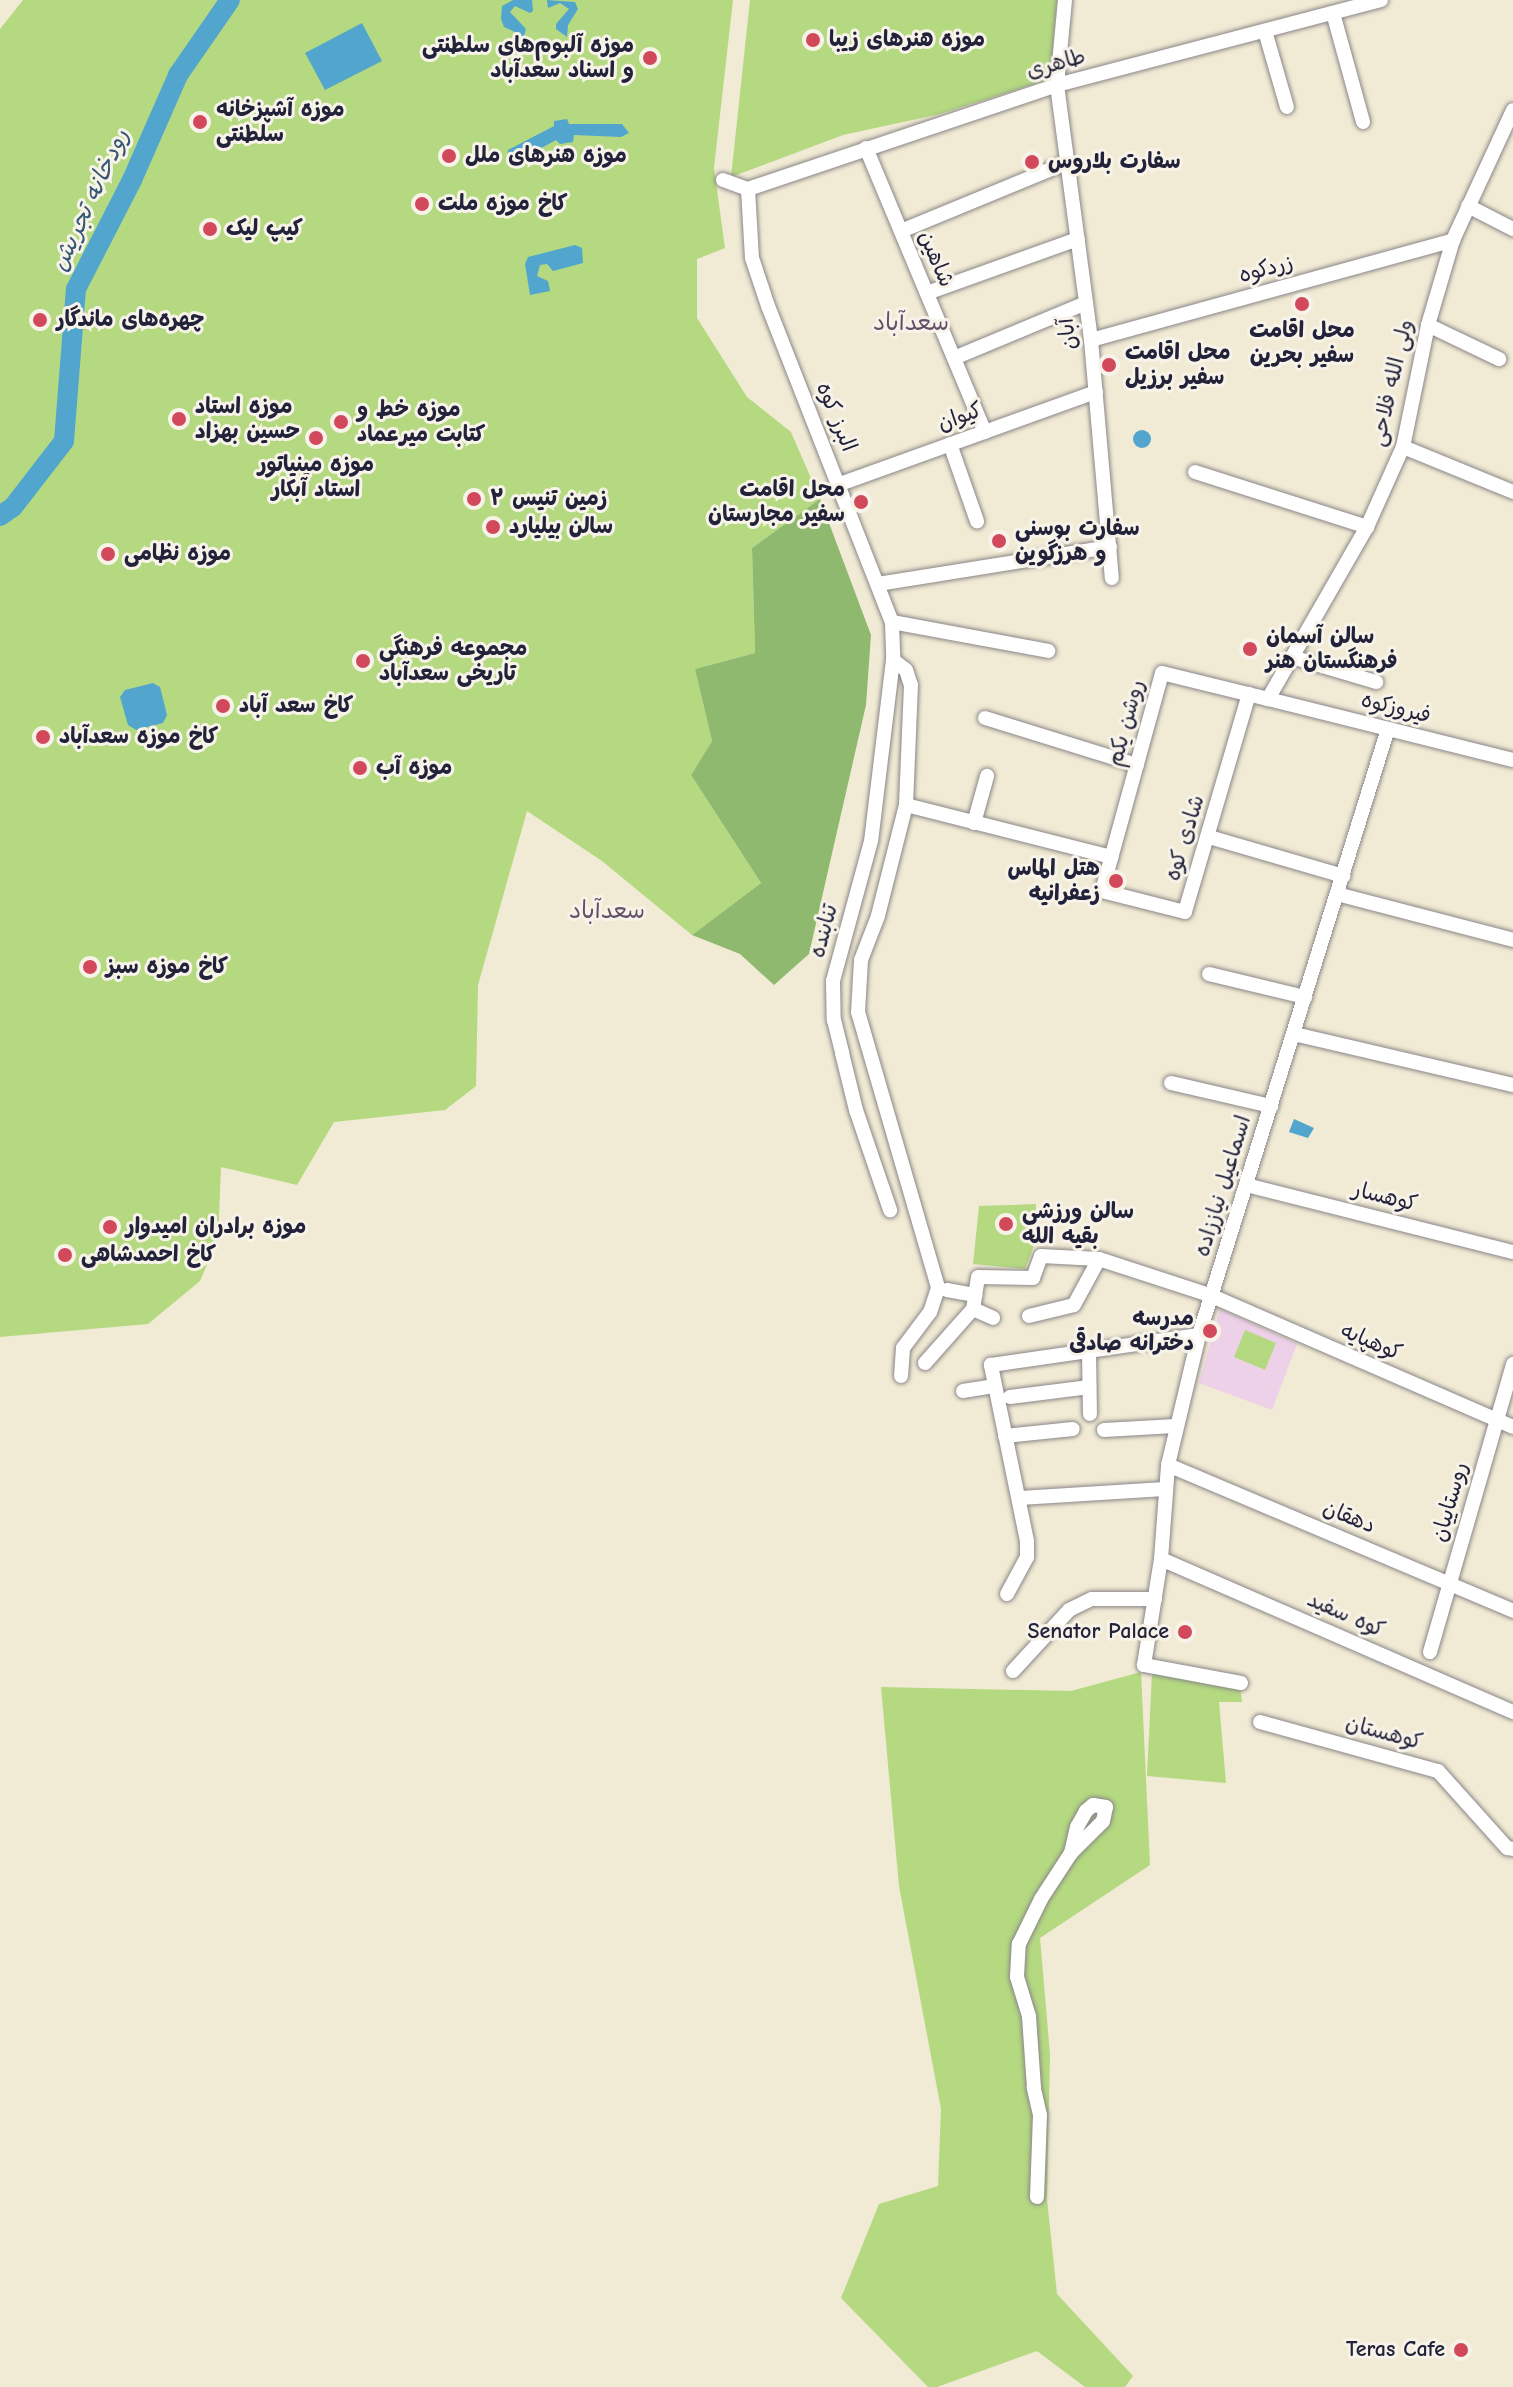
<!DOCTYPE html>
<meta charset="utf-8">
<style>
body{margin:0}
#map{position:relative;width:1513px;height:2387px;overflow:hidden;background:#f1ead4;font-family:"Comic Neue","Playpen Sans Arabic",sans-serif}
div>[style]{position:absolute}
[style*='--x']{left:calc(var(--x)*1px);top:calc(var(--y)*1px);width:calc(var(--w)*1px);rotate:calc(var(--a)*1deg)}
.built>*{inset:0;background:#edd1e9}
.green>*{inset:0;background:#b4d981}
.forest>*{inset:0;background:#8fb96f}
.water>*{inset:0;background:#52a5cd}
.round{border-radius:50%}
.river>*{height:20px;margin:-10px;padding:0 10px;transform-origin:10px;border-radius:10px;background:#52a5cd}
.roads{filter:drop-shadow(0 0 2px #8a8688) drop-shadow(0 0 2px #8a8688)}
.minor>*{height:14px;margin:-7px;padding:0 7px;transform-origin:7px;border-radius:7px;background:#fff}
.dots>*{width:22px;height:22px;translate:-50% -50%;box-sizing:border-box;border:4px solid #f7f3e8;border-radius:50%}
span{translate:-50% -50%;white-space:nowrap;text-align:center;line-height:1.15;-webkit-text-stroke:6px #f7f3e8;paint-order:stroke}
.poi-label{font-size:22px;color:#22223b;font-weight:700}
.left{translate:0 -50%;text-align:left}
.right{translate:-100% -50%;text-align:right}
.street-label{font-size:22px;color:#22223b}
.water-label{font-size:24px;color:#355675;font-style:italic}
.neighbourhood-label{font-size:24px;color:#644f68}
</style>
<div id="map">
<div class="built">
<i style="clip-path:polygon(1220px 1309px,1297px 1344px,1272px 1410px,1199px 1383px)"></i>
</div>
<div class="green">
<i style="clip-path:polygon(23px 0,733px 0,714px 168px,725px 248px,697px 259px,697px 318px,747px 397px,791px 432px,820px 499px,752px 548px,755px 653px,695px 669px,712px 741px,691px 775px,761px 883px,692px 935px,602px 861px,527px 811px,478px 985px,476px 1086px,445px 1110px,334px 1122px,297px 1185px,221px 1167px,218px 1239px,200px 1281px,148px 1324px,0 1337px,0 29px)"></i>
<i style="clip-path:polygon(750px 0,1057px 0,1050px 79px,940px 114px,843px 135px,731px 177px)"></i>
<i style="clip-path:polygon(1036px 1204px,1035px 1243px,1025px 1269px,973px 1264px,979px 1206px)"></i>
<i style="clip-path:polygon(1245px 1330px,1276px 1343px,1265px 1370px,1234px 1357px)"></i>
<i style="clip-path:polygon(1141px 1672px,1150px 1865px,1040px 1938px,1050px 2054px,1047px 2199px,1057px 2294px,1133px 2376px,1125px 2387px,1085px 2387px,1037px 2351px,937px 2387px,928px 2387px,841px 2298px,879px 2204px,938px 2186px,941px 2109px,899px 1886px,881px 1687px,1071px 1691px)"></i>
<i style="clip-path:polygon(1152px 1673px,1240px 1686px,1242px 1702px,1219px 1702px,1226px 1783px,1147px 1776px)"></i>
</div>
<div class="forest">
<i style="clip-path:polygon(820px 499px,871px 635px,866px 705px,809px 954px,774px 985px,740px 954px,692px 935px,761px 883px,691px 775px,712px 741px,695px 669px,755px 653px,752px 548px)"></i>
</div>
<div class="water">
<i style="clip-path:polygon(513px 0,532px 0,533px 11px,530px 13px,515px 6px,510px 12px,526px 29px,522px 43px,518px 42px,517px 33px,504px 27px,501px 19px,502px 6px)"></i>
<i style="clip-path:polygon(547px 0,575px 2px,578px 9px,568px 25px,567px 37px,556px 29px,556px 24px,569px 9px,560px 3px,548px 8px)"></i>
<i style="clip-path:polygon(362px 23px,382px 61px,325px 90px,305px 53px)"></i>
<i style="clip-path:polygon(567px 119px,569px 124px,622px 124px,629px 133px,621px 137px,574px 135px,573px 142px,560px 144px,556px 140px,516px 162px,507px 159px,508px 150px,554px 126px,554px 121px)"></i>
<i style="clip-path:polygon(575px 245px,582px 248px,583px 263px,553px 271px,547px 264px,540px 265px,537px 276px,548px 281px,550px 291px,530px 295px,525px 264px,528px 257px)"></i>
<i class="round" style="left:1133px;top:430px;width:18px;height:18px"></i>
<i style="clip-path:polygon(153px 683px,160px 687px,167px 715px,163px 723px,136px 730px,128px 725px,120px 697px,125px 690px)"></i>
<i style="clip-path:polygon(1294px 1119px,1314px 1128px,1308px 1138px,1289px 1132px)"></i>
</div>
<div class="river">
<i style="--x:0;--y:516;--w:16;--a:-35"></i>
<i style="--x:13;--y:507;--w:83;--a:-52.3"></i>
<i style="--x:64;--y:441;--w:152;--a:-85.5"></i>
<i style="--x:76;--y:289;--w:123;--a:-62.8"></i>
<i style="--x:132;--y:180;--w:115;--a:-66.3"></i>
<i style="--x:178;--y:75;--w:91;--a:-55.3"></i>
</div>
<div class="roads">
<div class="minor">
<i style="--x:1065;--y:0;--w:85;--a:95.4"></i>
<i style="--x:1057;--y:85;--w:257;--a:82.4"></i>
<i style="--x:1091;--y:340;--w:239;--a:85"></i>
<i style="--x:1333;--y:13;--w:113;--a:74.6"></i>
<i style="--x:1265;--y:31;--w:79;--a:73.9"></i>
<i style="--x:866;--y:148;--w:308;--a:67.3"></i>
<i style="--x:723;--y:180;--w:27;--a:20"></i>
<i style="--x:748;--y:189;--w:69;--a:86.7"></i>
<i style="--x:752;--y:258;--w:51;--a:71.6"></i>
<i style="--x:768;--y:306;--w:339;--a:68.6"></i>
<i style="--x:892;--y:622;--w:38;--a:88"></i>
<i style="--x:893;--y:660;--w:182;--a:96.9"></i>
<i style="--x:871;--y:841;--w:145;--a:105.2"></i>
<i style="--x:833;--y:981;--w:39;--a:89"></i>
<i style="--x:834;--y:1020;--w:34;--a:76"></i>
<i style="--x:842;--y:1053;--w:59;--a:76.2"></i>
<i style="--x:856;--y:1110;--w:106;--a:71.2"></i>
<i style="--x:748;--y:189;--w:326;--a:-18.6"></i>
<i style="--x:1057;--y:85;--w:335;--a:-14.7"></i>
<i style="--x:1468;--y:206;--w:51;--a:27.1"></i>
<i style="--x:901;--y:231;--w:181;--a:-22.4"></i>
<i style="--x:927;--y:293;--w:160;--a:-19.7"></i>
<i style="--x:1428;--y:325;--w:79;--a:25.6"></i>
<i style="--x:1091;--y:340;--w:376;--a:-15.4"></i>
<i style="--x:954;--y:358;--w:143;--a:-22.6"></i>
<i style="--x:950;--y:444;--w:82;--a:70.7"></i>
<i style="--x:1403;--y:447;--w:119;--a:22.2"></i>
<i style="--x:1195;--y:472;--w:181;--a:17.7"></i>
<i style="--x:840;--y:484;--w:272;--a:-19.8"></i>
<i style="--x:878;--y:584;--w:235;--a:-9.1"></i>
<i style="--x:892;--y:622;--w:159;--a:10.5"></i>
<i style="--x:1292;--y:657;--w:88;--a:16.6"></i>
<i style="--x:893;--y:660;--w:16;--a:38"></i>
<i style="--x:906;--y:670;--w:16;--a:72"></i>
<i style="--x:911;--y:685;--w:120;--a:92.4"></i>
<i style="--x:906;--y:805;--w:114;--a:104.2"></i>
<i style="--x:878;--y:916;--w:47;--a:111.1"></i>
<i style="--x:861;--y:960;--w:52;--a:93.3"></i>
<i style="--x:858;--y:1012;--w:287;--a:73.8"></i>
<i style="--x:938;--y:1288;--w:25;--a:108"></i>
<i style="--x:930;--y:1312;--w:45;--a:126.9"></i>
<i style="--x:903;--y:1348;--w:28;--a:94"></i>
<i style="--x:1249;--y:694;--w:227;--a:106.4"></i>
<i style="--x:1185;--y:912;--w:86;--a:-165.8"></i>
<i style="--x:1102;--y:891;--w:226;--a:-74.6"></i>
<i style="--x:1162;--y:673;--w:109;--a:13.8"></i>
<i style="--x:1268;--y:699;--w:252;--a:14"></i>
<i style="--x:1268;--y:699;--w:198;--a:-60.1"></i>
<i style="--x:1367;--y:527;--w:88;--a:-65.8"></i>
<i style="--x:1403;--y:447;--w:125;--a:-78.4"></i>
<i style="--x:1428;--y:325;--w:89;--a:-73.6"></i>
<i style="--x:1453;--y:240;--w:143;--a:-65.2"></i>
<i style="--x:985;--y:718;--w:159;--a:17.2"></i>
<i style="--x:906;--y:805;--w:212;--a:14.2"></i>
<i style="--x:974;--y:823;--w:49;--a:-74.5"></i>
<i style="--x:1209;--y:837;--w:140;--a:16.2"></i>
<i style="--x:1337;--y:894;--w:182;--a:14.6"></i>
<i style="--x:1209;--y:974;--w:99;--a:13.5"></i>
<i style="--x:1294;--y:1034;--w:225;--a:13.1"></i>
<i style="--x:1171;--y:1083;--w:103;--a:13"></i>
<i style="--x:1246;--y:1185;--w:275;--a:14.1"></i>
<i style="--x:947;--y:1290;--w:29;--a:10"></i>
<i style="--x:973;--y:1309;--w:22;--a:24"></i>
<i style="--x:1029;--y:1316;--w:46;--a:-13.7"></i>
<i style="--x:1074;--y:1305;--w:52;--a:-61.5"></i>
<i style="--x:1089;--y:1352;--w:62;--a:89.1"></i>
<i style="--x:925;--y:1363;--w:72;--a:-48.4"></i>
<i style="--x:973;--y:1309;--w:32;--a:-81"></i>
<i style="--x:978;--y:1277;--w:55;--a:1"></i>
<i style="--x:1033;--y:1278;--w:23;--a:-70"></i>
<i style="--x:1041;--y:1256;--w:58;--a:3"></i>
<i style="--x:1099;--y:1259;--w:119;--a:18.1"></i>
<i style="--x:1212;--y:1296;--w:328;--a:23.5"></i>
<i style="--x:963;--y:1391;--w:31;--a:-9"></i>
<i style="--x:1010;--y:1397;--w:80;--a:-7.2"></i>
<i style="--x:1104;--y:1430;--w:71;--a:-3.2"></i>
<i style="--x:1005;--y:1436;--w:68;--a:-5.9"></i>
<i style="--x:1168;--y:1465;--w:375;--a:22.9"></i>
<i style="--x:1019;--y:1498;--w:147;--a:-3.5"></i>
<i style="--x:1161;--y:1559;--w:384;--a:23.5"></i>
<i style="--x:1007;--y:1594;--w:42;--a:-61.6"></i>
<i style="--x:1027;--y:1557;--w:16;--a:-90"></i>
<i style="--x:1027;--y:1541;--w:180;--a:-101.6"></i>
<i style="--x:991;--y:1365;--w:210;--a:-8.2"></i>
<i style="--x:1430;--y:1652;--w:300;--a:-73.9"></i>
<i style="--x:1013;--y:1671;--w:83;--a:-47.4"></i>
<i style="--x:1069;--y:1610;--w:25;--a:-26"></i>
<i style="--x:1092;--y:1599;--w:63;--a:0"></i>
<i style="--x:1241;--y:1683;--w:99;--a:-169.5"></i>
<i style="--x:1144;--y:1665;--w:107;--a:-80.9"></i>
<i style="--x:1161;--y:1559;--w:94;--a:-85.7"></i>
<i style="--x:1168;--y:1465;--w:134;--a:-76.6"></i>
<i style="--x:1199;--y:1335;--w:635;--a:-72.68"></i>
<i style="--x:1260;--y:1722;--w:185;--a:15.4"></i>
<i style="--x:1438;--y:1771;--w:103;--a:48.1"></i>
<i style="--x:1507;--y:1848;--w:6;--a:9"></i>
<i style="--x:1037;--y:2197;--w:82;--a:-87.9"></i>
<i style="--x:1040;--y:2115;--w:28;--a:-103"></i>
<i style="--x:1034;--y:2088;--w:72;--a:-94"></i>
<i style="--x:1029;--y:2016;--w:41;--a:-107.1"></i>
<i style="--x:1017;--y:1977;--w:33;--a:-87"></i>
<i style="--x:1019;--y:1944;--w:50;--a:-63.9"></i>
<i style="--x:1041;--y:1899;--w:55;--a:-56.9"></i>
<i style="--x:1071;--y:1853;--w:45;--a:-45"></i>
<i style="--x:1103;--y:1821;--w:14;--a:-78"></i>
<i style="--x:1106;--y:1807;--w:13;--a:-171"></i>
<i style="--x:1093;--y:1805;--w:9;--a:139"></i>
<i style="--x:1086;--y:1811;--w:18;--a:119"></i>
<i style="--x:1077;--y:1827;--w:27;--a:103"></i>
</div>
</div>
<div class="dots">
<i style="left:813px;top:40px;background:#d1495b"></i>
<i style="left:650px;top:58px;background:#d1495b"></i>
<i style="left:200px;top:122px;background:#d1495b"></i>
<i style="left:449px;top:156px;background:#d1495b"></i>
<i style="left:1032px;top:162px;background:#d1495b"></i>
<i style="left:422px;top:204px;background:#d1495b"></i>
<i style="left:210px;top:229px;background:#d1495b"></i>
<i style="left:1302px;top:304px;background:#d1495b"></i>
<i style="left:40px;top:320px;background:#d1495b"></i>
<i style="left:1109px;top:365px;background:#d1495b"></i>
<i style="left:179px;top:419px;background:#d1495b"></i>
<i style="left:341px;top:422px;background:#d1495b"></i>
<i style="left:316px;top:438px;background:#d1495b"></i>
<i style="left:474px;top:499px;background:#d1495b"></i>
<i style="left:861px;top:502px;background:#d1495b"></i>
<i style="left:493px;top:527px;background:#d1495b"></i>
<i style="left:999px;top:541px;background:#d1495b"></i>
<i style="left:108px;top:554px;background:#d1495b"></i>
<i style="left:1250px;top:649px;background:#d1495b"></i>
<i style="left:363px;top:661px;background:#d1495b"></i>
<i style="left:223px;top:706px;background:#d1495b"></i>
<i style="left:43px;top:737px;background:#d1495b"></i>
<i style="left:360px;top:768px;background:#d1495b"></i>
<i style="left:1116px;top:881px;background:#d1495b"></i>
<i style="left:90px;top:967px;background:#d1495b"></i>
<i style="left:1006px;top:1224px;background:#d1495b"></i>
<i style="left:110px;top:1227px;background:#d1495b"></i>
<i style="left:65px;top:1255px;background:#d1495b"></i>
<i style="left:1210px;top:1331px;background:#d1495b"></i>
<i style="left:1185px;top:1632px;background:#d1495b"></i>
<i style="left:1461px;top:2350px;background:#d1495b"></i>
</div>
<div class="poi-label">
<span class="left" style="left:829px;top:40px">موزه هنرهای زیبا</span>
<span class="right" style="left:634px;top:58px">موزه آلبوم‌های سلطنتی<br>و اسناد سعدآباد</span>
<span class="left" style="left:216px;top:122px">موزه آشپزخانه<br>سلطنتی</span>
<span class="left" style="left:465px;top:156px">موزه هنرهای ملل</span>
<span class="left" style="left:1048px;top:162px">سفارت بلاروس</span>
<span class="left" style="left:438px;top:204px">کاخ موزه ملت</span>
<span class="left" style="left:226px;top:229px">کیپ لیک</span>
<span class="left" style="left:56px;top:320px">چهره‌های ماندگار</span>
<span style="left:1302px;top:343px">محل اقامت<br>سفیر بحرین</span>
<span class="left" style="left:1125px;top:365px">محل اقامت<br>سفیر برزیل</span>
<span class="left" style="left:195px;top:419px">موزه استاد<br>حسین بهزاد</span>
<span class="left" style="left:357px;top:422px">موزه خط و<br>کتابت میرعماد</span>
<span style="left:316px;top:477px">موزه مینیاتور<br>استاد آبکار</span>
<span class="right" style="left:845px;top:502px">محل اقامت<br>سفیر مجارستان</span>
<span class="left" style="left:490px;top:499px">زمین تنیس ۲</span>
<span class="left" style="left:509px;top:527px">سالن بیلیارد</span>
<span class="left" style="left:1015px;top:541px">سفارت بوسنی<br>و هرزگوین</span>
<span class="left" style="left:124px;top:554px">موزه نظامی</span>
<span class="left" style="left:1266px;top:649px">سالن آسمان<br>فرهنگستان هنر</span>
<span class="left" style="left:379px;top:661px">مجموعه فرهنگی<br>تاریخی سعدآباد</span>
<span class="left" style="left:239px;top:706px">کاخ سعد آباد</span>
<span class="left" style="left:59px;top:737px">کاخ موزه سعدآباد</span>
<span class="left" style="left:376px;top:768px">موزه آب</span>
<span class="right" style="left:1100px;top:881px">هتل الماس<br>زعفرانیه</span>
<span class="left" style="left:106px;top:967px">کاخ موزه سبز</span>
<span class="left" style="left:1022px;top:1224px">سالن ورزشی<br>بقیه الله</span>
<span class="left" style="left:126px;top:1227px">موزه برادران امیدوار</span>
<span class="left" style="left:81px;top:1255px">کاخ احمدشاهی</span>
<span class="right" style="left:1194px;top:1331px">مدرسه<br>دخترانه صادقی</span>
<span class="right" style="left:1169px;top:1632px">Senator Palace</span>
<span class="right" style="left:1445px;top:2350px">Teras Cafe</span>
</div>
<div class="street-label">
<span style="left:1056px;top:64px;rotate:-16deg">طاهری</span>
<span style="left:936px;top:259px;rotate:67deg">شاهین</span>
<span style="left:1266px;top:269px;rotate:-15deg">زردکوه</span>
<span style="left:1068px;top:334px;rotate:-97deg">آبان</span>
<span style="left:1392px;top:383px;rotate:-77deg">ولی‌ الله فلاحی</span>
<span style="left:836px;top:417px;rotate:68deg">البرز کوه</span>
<span style="left:960px;top:417px;rotate:-20deg">کیوان</span>
<span style="left:1396px;top:708px;rotate:14deg">فیروزکوه</span>
<span style="left:1126px;top:723px;rotate:-75deg">روشن یکم</span>
<span style="left:1185px;top:838px;rotate:-73deg">شادی کوه</span>
<span style="left:824px;top:931px;rotate:-75deg">تنابنده</span>
<span style="left:1223px;top:1186px;rotate:-73deg">اسماعیل نیاززاده</span>
<span style="left:1385px;top:1197px;rotate:14deg">کوهسار</span>
<span style="left:1371px;top:1342px;rotate:23deg">کوهپایه</span>
<span style="left:1450px;top:1502px;rotate:-74deg">روستاییان</span>
<span style="left:1349px;top:1517px;rotate:22deg">دهقان</span>
<span style="left:1346px;top:1615px;rotate:24deg">کوه سفید</span>
<span style="left:1384px;top:1733px;rotate:15deg">کوهستان</span>
</div>
<div class="water-label">
<span style="left:90px;top:200px;rotate:-65deg">رودخانه تجریش</span>
</div>
<div class="neighbourhood-label">
<span style="left:911px;top:323px">سعدآباد</span>
<span style="left:607px;top:911px">سعدآباد</span>
</div>
</div>
